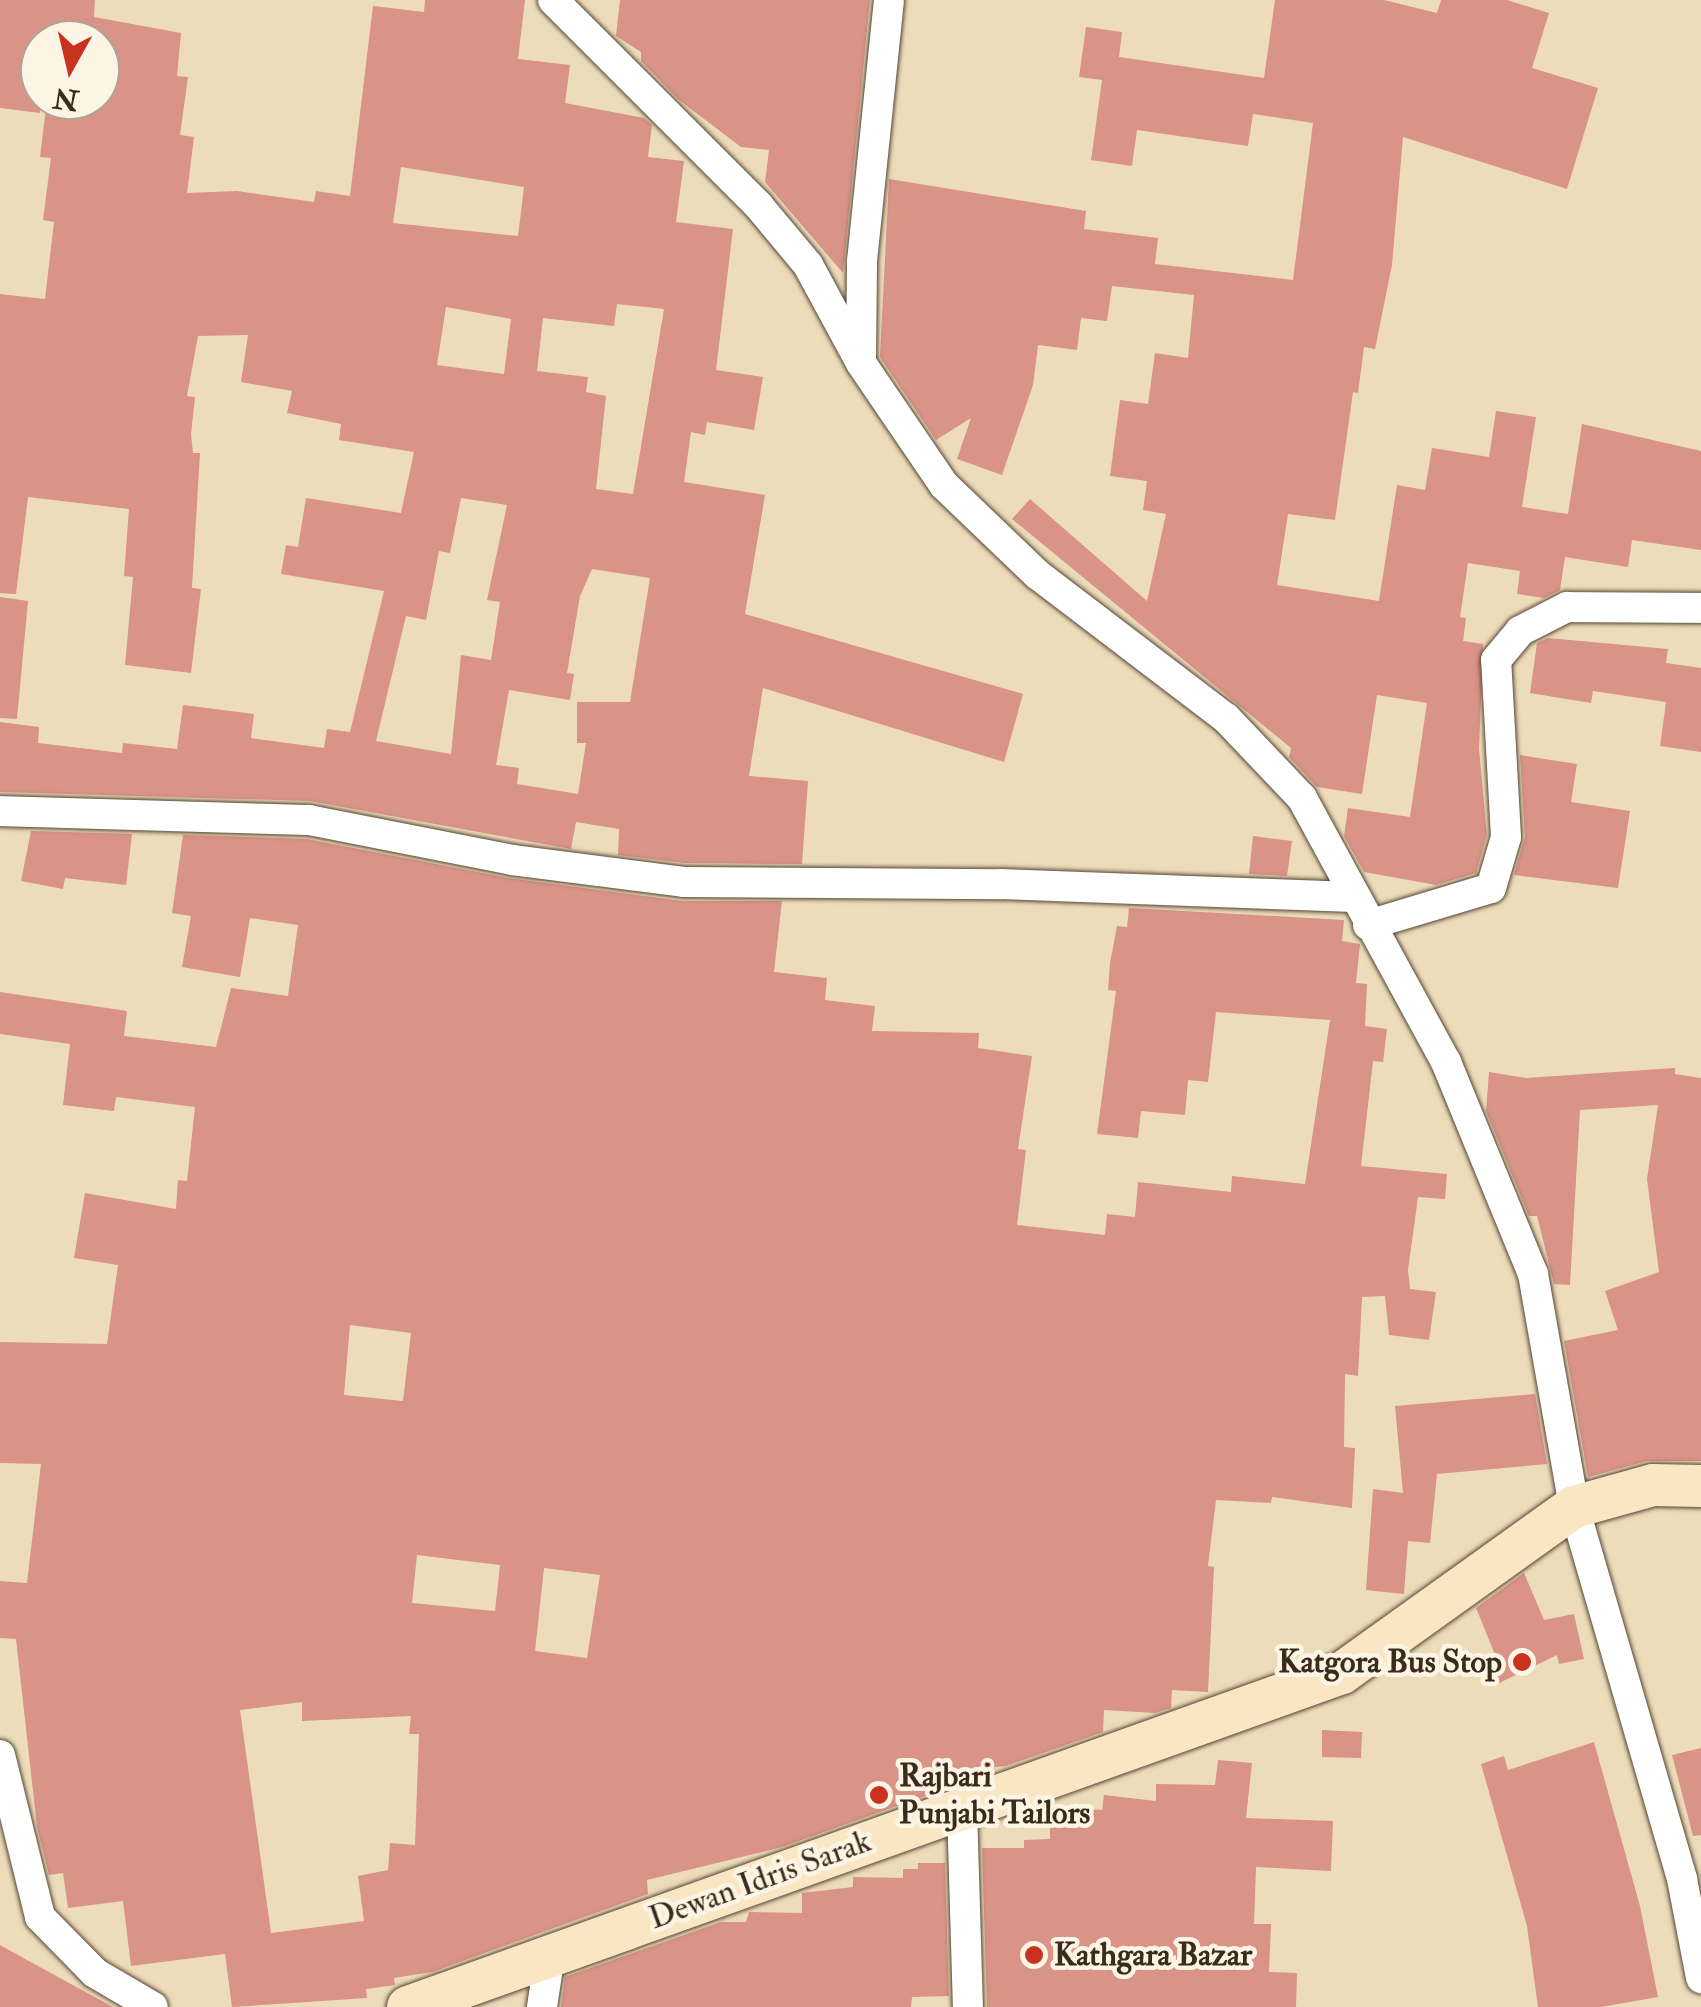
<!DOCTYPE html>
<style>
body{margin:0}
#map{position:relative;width:1701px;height:2007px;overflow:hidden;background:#eddcb9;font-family:"IM FELL Double Pica",serif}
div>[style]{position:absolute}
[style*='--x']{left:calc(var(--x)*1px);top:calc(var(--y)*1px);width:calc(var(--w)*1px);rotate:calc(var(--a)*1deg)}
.building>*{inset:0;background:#d99387}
.roads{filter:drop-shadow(0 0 2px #564535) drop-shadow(0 0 2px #564535)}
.street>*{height:30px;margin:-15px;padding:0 15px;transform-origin:15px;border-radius:15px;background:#fff}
.secondary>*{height:42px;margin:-21px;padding:0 21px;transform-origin:21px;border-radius:21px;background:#fbe6c4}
.dots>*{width:28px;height:28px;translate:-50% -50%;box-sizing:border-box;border:5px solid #fcf5e5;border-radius:50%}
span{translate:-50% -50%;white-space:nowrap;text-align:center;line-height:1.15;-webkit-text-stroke:9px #fcf5e5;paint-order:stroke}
.poi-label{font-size:32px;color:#3b2a1e;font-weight:700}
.right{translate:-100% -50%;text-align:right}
.left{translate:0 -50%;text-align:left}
.street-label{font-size:32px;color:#3b2a1e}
.north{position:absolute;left:20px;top:20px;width:100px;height:100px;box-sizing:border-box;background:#fcf5e5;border:2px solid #afa495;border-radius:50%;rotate:188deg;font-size:28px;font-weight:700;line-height:40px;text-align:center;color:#3b2a1e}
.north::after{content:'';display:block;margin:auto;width:35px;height:45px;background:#c8321e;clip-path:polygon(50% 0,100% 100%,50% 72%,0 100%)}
</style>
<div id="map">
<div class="building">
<i style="clip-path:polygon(evenodd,0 0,95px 0,94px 17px,181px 33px,177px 76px,188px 77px,180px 135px,194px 137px,187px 193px,237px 191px,314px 202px,316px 191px,350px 196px,373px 6px,424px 12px,425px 0,525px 0,518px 59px,570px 65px,565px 103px,644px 118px,652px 125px,648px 157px,684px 161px,676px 222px,733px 229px,716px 370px,763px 377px,754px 430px,707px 422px,705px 435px,691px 432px,684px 482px,765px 495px,745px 614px,1023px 694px,1004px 762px,763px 688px,749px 776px,808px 781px,802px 864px,685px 863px,618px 855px,619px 829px,576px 822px,571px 849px,310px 801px,0 792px,0 722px,39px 727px,38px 743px,122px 753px,123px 743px,177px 749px,183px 705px,254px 714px,251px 738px,324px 748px,327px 729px,350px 732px,384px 591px,281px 574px,286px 545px,298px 547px,306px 498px,401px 513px,414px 452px,339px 440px,341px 424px,287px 413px,292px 391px,241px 382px,248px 335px,198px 336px,187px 396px,195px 397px,191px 434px,193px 453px,200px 453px,192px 588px,201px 589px,191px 673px,125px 665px,133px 577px,124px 576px,129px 509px,28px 497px,16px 594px,0 593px,0 294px,45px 299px,54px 222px,43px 220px,51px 158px,40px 157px,47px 100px,100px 100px,100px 40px,40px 40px,40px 113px,0 108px,0 0,401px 167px,524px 187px,518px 236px,393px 223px,401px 167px,0 0,617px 304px,664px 309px,633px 494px,596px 489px,606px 396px,586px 392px,588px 377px,537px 371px,543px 318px,614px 326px,617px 304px,0 0,446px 307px,511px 319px,504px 374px,437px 365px,446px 307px,0 0,461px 498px,507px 505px,487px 600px,500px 602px,491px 660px,461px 655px,451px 754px,376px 741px,406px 616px,426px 620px,439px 551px,450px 553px,461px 498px,0 0,592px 569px,650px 578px,630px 702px,577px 702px,577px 743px,586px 743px,578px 794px,517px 784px,519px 768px,496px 765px,509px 690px,570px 700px,574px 674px,567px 673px,580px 596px,592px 569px)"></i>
<i style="clip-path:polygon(620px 0,870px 0,843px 273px,765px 182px,769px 150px,741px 147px,679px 100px,641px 61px,641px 52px,616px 36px)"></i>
<i style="clip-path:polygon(1275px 0,1384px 0,1437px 13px,1441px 0,1507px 0,1549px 13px,1532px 68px,1598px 88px,1567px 189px,1403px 137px,1392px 265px,1375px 349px,1364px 347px,1358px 393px,1353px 392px,1335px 520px,1288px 514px,1277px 585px,1379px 601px,1397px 485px,1425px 490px,1432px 448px,1489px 457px,1496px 411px,1536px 417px,1522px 507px,1568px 514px,1582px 424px,1701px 451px,1701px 550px,1632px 540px,1628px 567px,1565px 557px,1560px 590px,1544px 598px,1517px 594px,1520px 571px,1468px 563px,1460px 617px,1466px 618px,1463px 641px,1483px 644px,1479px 749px,1487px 835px,1476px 873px,1436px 885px,1364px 872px,1344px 836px,1348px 808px,1410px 817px,1427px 703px,1377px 695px,1362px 794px,1317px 787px,1289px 757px,1291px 748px,1012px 519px,1030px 499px,1147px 601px,1166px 514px,1143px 510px,1147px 481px,1110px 476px,1120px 400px,1148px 404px,1155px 353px,1188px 358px,1194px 295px,1112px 286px,1107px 321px,1081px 318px,1077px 350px,1038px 345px,1033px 385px,1002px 475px,957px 459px,971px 418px,936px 440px,880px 357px,889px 179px,1086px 211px,1084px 229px,1158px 238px,1155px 264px,1293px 280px,1313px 123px,1253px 114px,1248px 146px,1137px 130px,1132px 166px,1091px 160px,1102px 80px,1079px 77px,1086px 27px,1122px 32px,1119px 57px,1264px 78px)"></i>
<i style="clip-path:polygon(0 597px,28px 601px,17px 719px,0 718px)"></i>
<i style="clip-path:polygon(1548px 638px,1668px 649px,1666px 663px,1701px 668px,1701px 752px,1660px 746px,1666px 702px,1593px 691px,1591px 703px,1530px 693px,1537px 643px)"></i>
<i style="clip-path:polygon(1520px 755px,1577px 764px,1571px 802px,1630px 811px,1618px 888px,1514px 875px,1525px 837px)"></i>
<i style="clip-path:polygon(31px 831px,132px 834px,126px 885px,65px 878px,63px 889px,21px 881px)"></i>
<i style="clip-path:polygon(evenodd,183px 835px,307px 839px,508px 878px,682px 901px,782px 901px,774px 972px,827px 978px,825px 1000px,875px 1006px,872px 1031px,979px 1033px,978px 1048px,1032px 1056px,1018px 1149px,1026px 1150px,1017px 1225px,1105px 1235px,1107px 1214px,1135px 1217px,1138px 1182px,1231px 1192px,1232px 1176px,1305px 1184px,1330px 1020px,1216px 1012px,1208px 1082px,1188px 1080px,1185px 1115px,1141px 1111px,1138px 1138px,1097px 1134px,1116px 991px,1108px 990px,1110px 963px,1117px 926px,1127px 927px,1129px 908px,1344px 920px,1342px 941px,1360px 944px,1356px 983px,1367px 984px,1365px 1026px,1387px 1029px,1383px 1062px,1373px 1061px,1361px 1166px,1447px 1174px,1445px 1199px,1418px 1197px,1408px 1270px,1410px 1289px,1436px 1292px,1429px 1340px,1389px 1335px,1385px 1296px,1362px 1297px,1358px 1376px,1345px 1374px,1344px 1447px,1355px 1448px,1352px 1508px,1272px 1497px,1271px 1503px,1216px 1500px,1208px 1566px,1214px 1567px,1208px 1692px,1172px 1690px,1171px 1708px,1155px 1713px,1104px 1710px,1103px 1732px,1006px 1766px,966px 1770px,969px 1780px,782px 1847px,647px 1880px,648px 1894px,432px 1972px,394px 1978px,395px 1985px,366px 1989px,367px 1998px,232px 2007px,225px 1954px,131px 1966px,123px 1901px,68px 1908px,63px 1873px,49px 1875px,37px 1827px,16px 1639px,0 1638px,0 1581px,27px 1583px,41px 1464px,0 1463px,0 1342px,107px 1344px,118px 1265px,74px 1258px,85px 1193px,176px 1209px,178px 1180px,187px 1181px,195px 1107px,116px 1097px,114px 1111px,63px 1105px,70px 1044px,0 1034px,0 992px,127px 1011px,124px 1036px,216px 1047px,231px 988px,288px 996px,298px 925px,250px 918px,240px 977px,182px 967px,191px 916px,172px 913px,183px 835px,350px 1325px,411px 1333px,403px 1401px,344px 1395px,350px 1325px,183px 835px,417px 1555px,500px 1565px,495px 1611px,412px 1603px,417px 1555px,183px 835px,544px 1568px,600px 1575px,587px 1658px,535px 1651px,544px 1568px,183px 835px,302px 1702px,302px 1721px,411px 1716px,409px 1734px,419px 1734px,415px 1845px,390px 1843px,388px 1870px,358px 1876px,364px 1921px,271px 1933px,240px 1710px,302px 1702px)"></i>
<i style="clip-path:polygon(1253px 836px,1292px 841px,1287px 876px,1249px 874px)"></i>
<i style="clip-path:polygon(1675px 1068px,1675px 1074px,1701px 1078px,1701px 1461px,1647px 1461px,1588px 1477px,1564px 1341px,1618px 1330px,1605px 1291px,1659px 1272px,1647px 1179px,1658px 1105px,1580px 1110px,1570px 1285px,1554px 1284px,1537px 1216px,1529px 1216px,1486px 1111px,1489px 1072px,1526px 1078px)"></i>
<i style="clip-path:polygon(1535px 1394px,1547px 1464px,1437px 1474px,1430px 1543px,1408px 1541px,1404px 1594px,1366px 1590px,1373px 1489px,1403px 1493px,1395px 1406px)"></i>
<i style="clip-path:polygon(1524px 1573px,1544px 1620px,1574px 1614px,1584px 1659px,1559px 1664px,1557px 1655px,1495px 1685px,1485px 1663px,1496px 1657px,1476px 1608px)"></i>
<i style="clip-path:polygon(1322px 1730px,1362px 1732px,1361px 1758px,1322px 1757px)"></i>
<i style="clip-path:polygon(1594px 1742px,1640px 1906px,1658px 1997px,1601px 2007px,1538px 2007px,1527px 1926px,1481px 1764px,1504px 1756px,1508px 1770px)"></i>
<i style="clip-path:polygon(1701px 1748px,1701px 1835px,1693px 1836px,1672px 1755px)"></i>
<i style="clip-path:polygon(1218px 1760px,1252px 1763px,1246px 1818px,1333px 1821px,1331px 1871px,1256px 1867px,1254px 1924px,1271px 1924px,1269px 1972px,1297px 1973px,1296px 2007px,987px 2007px,982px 1848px,1024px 1848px,1024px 1840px,1050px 1839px,1050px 1826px,1077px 1828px,1078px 1808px,1102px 1810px,1104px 1795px,1156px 1801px,1156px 1784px,1215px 1785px)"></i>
<i style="clip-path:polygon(918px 1863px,945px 1863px,949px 1996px,912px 1997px,911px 2007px,561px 2007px,565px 1977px,721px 1922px,746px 1922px,749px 1912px,802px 1913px,802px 1893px,853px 1887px,853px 1877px,903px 1878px,903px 1869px,918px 1869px)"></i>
<i style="clip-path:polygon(0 1945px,27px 1960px,113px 2007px,0 2007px)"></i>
</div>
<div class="roads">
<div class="street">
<i style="--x:553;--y:0;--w:290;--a:45"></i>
<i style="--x:758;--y:205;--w:78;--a:50.2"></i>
<i style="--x:808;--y:265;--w:111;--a:61.6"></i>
<i style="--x:861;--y:363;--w:148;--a:55.8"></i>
<i style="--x:944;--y:485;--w:130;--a:43.8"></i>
<i style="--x:1038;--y:575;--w:236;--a:37.3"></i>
<i style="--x:1226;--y:718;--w:110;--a:46.5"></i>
<i style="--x:1302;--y:798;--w:301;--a:61.4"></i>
<i style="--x:1446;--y:1062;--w:229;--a:67.7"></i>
<i style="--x:1533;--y:1274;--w:237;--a:80"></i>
<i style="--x:1574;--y:1507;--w:387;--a:73.8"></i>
<i style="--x:1682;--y:1879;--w:101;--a:79.1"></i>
<i style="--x:861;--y:360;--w:99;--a:-89.4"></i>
<i style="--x:862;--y:261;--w:262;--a:-84.1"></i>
<i style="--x:0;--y:811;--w:309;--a:1.7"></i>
<i style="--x:309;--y:820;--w:207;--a:11.1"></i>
<i style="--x:512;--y:860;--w:173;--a:7.3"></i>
<i style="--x:684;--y:882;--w:317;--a:0.4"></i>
<i style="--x:1001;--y:884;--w:351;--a:2.1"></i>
<i style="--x:1368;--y:925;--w:128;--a:-16.7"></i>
<i style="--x:1491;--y:888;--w:53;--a:-73.6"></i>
<i style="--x:1506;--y:837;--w:177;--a:-93.2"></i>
<i style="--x:1496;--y:660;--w:38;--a:-50"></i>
<i style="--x:1520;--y:631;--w:53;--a:-27.1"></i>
<i style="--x:1567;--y:607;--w:134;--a:0.4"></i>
<i style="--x:0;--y:1755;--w:167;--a:76.1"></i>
<i style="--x:40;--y:1917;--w:78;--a:45.5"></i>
<i style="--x:95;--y:1973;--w:67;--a:30.4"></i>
<i style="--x:962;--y:1808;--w:199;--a:88.3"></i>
<i style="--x:542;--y:2007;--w:54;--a:-81.4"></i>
</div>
<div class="secondary">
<i style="--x:408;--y:2007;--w:992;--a:-19.68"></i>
<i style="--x:1342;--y:1673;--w:285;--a:-35.6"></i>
<i style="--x:1574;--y:1507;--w:82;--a:-15.6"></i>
<i style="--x:1653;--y:1485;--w:48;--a:1.2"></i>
</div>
</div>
<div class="dots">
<i style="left:1522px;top:1662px;background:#c8321e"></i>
<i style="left:879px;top:1795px;background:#c8321e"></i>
<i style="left:1034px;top:1955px;background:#c8321e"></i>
</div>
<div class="poi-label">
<span class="right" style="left:1502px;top:1662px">Katgora Bus Stop</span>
<span class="left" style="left:899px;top:1795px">Rajbari<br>Punjabi Tailors</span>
<span class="left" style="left:1054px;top:1955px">Kathgara Bazar</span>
</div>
<div class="street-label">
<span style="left:760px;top:1880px;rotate:-20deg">Dewan Idris Sarak</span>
</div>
<div class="north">N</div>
</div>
